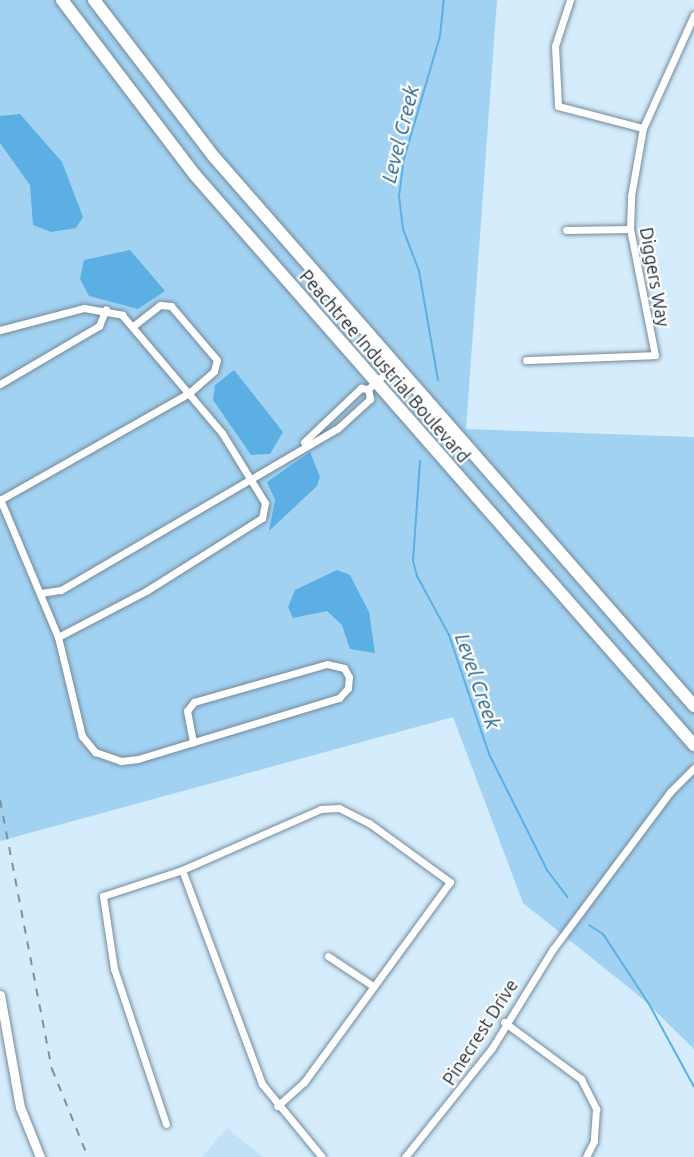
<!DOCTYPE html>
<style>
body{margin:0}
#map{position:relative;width:694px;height:1157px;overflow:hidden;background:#d4ecfc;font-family:Ubuntu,sans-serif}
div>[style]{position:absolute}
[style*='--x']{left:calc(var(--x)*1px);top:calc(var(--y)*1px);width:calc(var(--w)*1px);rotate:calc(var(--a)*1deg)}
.built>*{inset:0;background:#c3e1f6}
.green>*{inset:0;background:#a2d2f2}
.water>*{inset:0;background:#5bafe3}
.stream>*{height:2px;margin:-1px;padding:0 1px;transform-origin:1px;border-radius:1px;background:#5bafe3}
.roads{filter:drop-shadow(0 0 2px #748998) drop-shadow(0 0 2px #748998)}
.street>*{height:7px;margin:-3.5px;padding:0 3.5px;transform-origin:3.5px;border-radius:3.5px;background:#fff}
.secondary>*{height:9px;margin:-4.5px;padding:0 4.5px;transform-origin:4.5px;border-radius:4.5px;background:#fff}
.highway>*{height:12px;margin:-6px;padding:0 6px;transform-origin:6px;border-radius:6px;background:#fff}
.rail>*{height:2px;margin-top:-1px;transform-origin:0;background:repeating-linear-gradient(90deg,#7f909b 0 8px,transparent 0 16px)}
span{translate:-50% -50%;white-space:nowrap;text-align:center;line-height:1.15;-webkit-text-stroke:4.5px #fff;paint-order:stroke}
.street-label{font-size:18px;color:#1d262c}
.water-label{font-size:20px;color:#1f5d81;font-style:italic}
</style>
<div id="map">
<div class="built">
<i style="clip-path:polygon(227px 1128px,263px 1157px,202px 1157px)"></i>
</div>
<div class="green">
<i style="clip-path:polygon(0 0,497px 0,466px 429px,694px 437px,694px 1049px,643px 999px,523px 903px,453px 717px,0 841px)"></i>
</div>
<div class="water">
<i style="clip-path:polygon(20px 114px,62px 162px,83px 217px,76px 228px,51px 232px,33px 225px,30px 185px,0 143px,0 116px)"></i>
<i style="clip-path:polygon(130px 250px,165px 291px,138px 309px,89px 296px,80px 279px,84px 260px)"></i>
<i style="clip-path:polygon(234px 370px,283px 432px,270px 454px,251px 455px,213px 400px,215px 385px)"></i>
<i style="clip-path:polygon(310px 452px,320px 477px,317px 486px,269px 531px,275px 500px,267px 482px)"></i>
<i style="clip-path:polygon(337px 570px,350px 575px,369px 612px,375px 653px,350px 649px,342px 625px,327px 611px,293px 618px,288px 607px,295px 590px)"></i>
</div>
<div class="stream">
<i style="--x:438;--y:380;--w:111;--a:-99.9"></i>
<i style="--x:419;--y:271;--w:45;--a:-110.9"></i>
<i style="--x:403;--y:229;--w:32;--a:-97"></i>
<i style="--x:399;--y:197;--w:35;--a:-83"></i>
<i style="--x:403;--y:162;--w:131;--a:-73.6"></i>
<i style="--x:440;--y:36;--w:36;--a:-84"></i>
<i style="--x:420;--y:461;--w:100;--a:94"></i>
<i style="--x:413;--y:561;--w:16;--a:75"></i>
<i style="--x:417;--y:576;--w:67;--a:61.5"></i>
<i style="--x:449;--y:635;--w:126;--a:71.4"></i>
<i style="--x:489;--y:754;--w:130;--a:63.4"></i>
<i style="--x:547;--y:870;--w:34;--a:53"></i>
<i style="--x:589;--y:925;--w:17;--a:33"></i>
<i style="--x:603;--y:934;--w:84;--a:56.7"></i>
<i style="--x:649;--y:1004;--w:94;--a:61.5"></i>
</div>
<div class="roads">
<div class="street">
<i style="--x:570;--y:0;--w:48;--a:108.1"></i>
<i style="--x:555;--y:46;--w:60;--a:87.1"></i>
<i style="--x:558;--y:106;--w:88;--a:14.5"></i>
<i style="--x:566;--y:230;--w:64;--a:-0.9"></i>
<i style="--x:0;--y:330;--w:87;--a:-14.7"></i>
<i style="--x:84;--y:308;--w:39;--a:10"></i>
<i style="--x:122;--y:315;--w:155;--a:49.7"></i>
<i style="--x:222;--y:433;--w:82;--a:58.4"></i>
<i style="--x:265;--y:503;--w:15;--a:101"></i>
<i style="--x:262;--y:518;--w:137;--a:147.8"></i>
<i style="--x:146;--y:591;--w:99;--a:152.4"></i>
<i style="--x:526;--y:360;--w:129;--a:-2.2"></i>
<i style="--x:655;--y:355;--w:128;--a:-101.2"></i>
<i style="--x:630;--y:229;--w:33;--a:-88"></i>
<i style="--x:631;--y:196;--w:69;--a:-80"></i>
<i style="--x:643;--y:128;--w:124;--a:-65.7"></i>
<i style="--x:0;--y:384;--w:115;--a:-30.4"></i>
<i style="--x:99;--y:326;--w:18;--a:-68"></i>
<i style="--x:304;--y:442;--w:79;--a:-43.5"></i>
<i style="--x:361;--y:388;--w:7;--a:8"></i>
<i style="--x:368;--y:389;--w:36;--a:-42"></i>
<i style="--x:0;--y:499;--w:150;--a:67.2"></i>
<i style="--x:58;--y:637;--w:102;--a:76.4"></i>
<i style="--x:82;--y:736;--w:21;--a:51"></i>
<i style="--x:95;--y:752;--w:28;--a:19"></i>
<i style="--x:121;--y:761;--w:17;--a:-7"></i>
<i style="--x:138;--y:759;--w:210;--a:-16.9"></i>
<i style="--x:339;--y:698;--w:13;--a:-48"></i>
<i style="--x:348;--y:688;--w:11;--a:-85"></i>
<i style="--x:349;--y:677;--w:10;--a:-119"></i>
<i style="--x:344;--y:668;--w:17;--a:-167"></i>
<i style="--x:327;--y:664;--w:138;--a:164.1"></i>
<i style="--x:194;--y:702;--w:11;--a:128"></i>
<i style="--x:187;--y:711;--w:32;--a:79"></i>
<i style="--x:0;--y:500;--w:217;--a:-29.5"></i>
<i style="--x:189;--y:393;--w:33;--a:-41"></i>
<i style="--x:214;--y:371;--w:11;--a:-75"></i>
<i style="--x:217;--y:360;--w:71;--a:-130.4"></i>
<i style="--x:171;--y:306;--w:11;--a:-175"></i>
<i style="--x:160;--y:305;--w:34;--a:142"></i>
<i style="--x:41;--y:593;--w:20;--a:-9"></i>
<i style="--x:61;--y:590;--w:320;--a:-30.3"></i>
<i style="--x:337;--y:429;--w:45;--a:-42.3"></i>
<i style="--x:370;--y:399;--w:10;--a:-101"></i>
<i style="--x:182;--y:870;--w:228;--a:69.5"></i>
<i style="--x:262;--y:1084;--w:94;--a:50.6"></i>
<i style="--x:328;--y:956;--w:54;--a:33.7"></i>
<i style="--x:504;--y:1022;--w:96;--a:36.5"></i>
<i style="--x:581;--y:1079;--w:34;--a:63"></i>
<i style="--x:596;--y:1109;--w:32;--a:94"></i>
<i style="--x:594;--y:1141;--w:18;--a:117"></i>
<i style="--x:166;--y:1124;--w:163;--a:-108.5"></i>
<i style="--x:114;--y:969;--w:74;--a:-98.6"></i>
<i style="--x:103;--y:896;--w:83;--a:-18.2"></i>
<i style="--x:182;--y:870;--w:152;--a:-23.7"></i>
<i style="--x:321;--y:809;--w:18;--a:-3"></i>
<i style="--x:339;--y:808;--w:34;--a:27"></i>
<i style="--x:369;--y:823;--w:100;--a:36.1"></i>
<i style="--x:450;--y:882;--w:248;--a:126.1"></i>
<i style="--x:304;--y:1082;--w:36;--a:138"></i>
<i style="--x:405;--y:1157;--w:139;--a:-51.4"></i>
<i style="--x:492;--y:1048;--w:116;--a:-58.4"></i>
<i style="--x:553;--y:949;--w:196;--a:-53.3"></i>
<i style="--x:670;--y:792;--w:34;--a:-45"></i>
</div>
<div class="secondary">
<i style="--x:0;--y:995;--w:114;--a:79.9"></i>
<i style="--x:20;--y:1107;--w:54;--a:68.2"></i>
</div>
<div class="highway">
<i style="--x:62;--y:0;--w:220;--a:52.8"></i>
<i style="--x:195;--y:175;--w:758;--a:48.8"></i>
<i style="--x:94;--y:0;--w:199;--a:52.6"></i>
<i style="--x:215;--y:158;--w:728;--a:48.84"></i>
</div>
</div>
<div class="rail">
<i style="--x:0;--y:800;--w:274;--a:79.1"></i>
<i style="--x:52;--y:1069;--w:95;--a:67.8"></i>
</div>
<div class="street-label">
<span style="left:655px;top:277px;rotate:80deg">Diggers Way</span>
<span style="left:385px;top:366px;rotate:49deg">Peachtree Industrial Boulevard</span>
<span style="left:480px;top:1032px;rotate:-57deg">Pinecrest Drive</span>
</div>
<div class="water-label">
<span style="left:400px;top:134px;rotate:-76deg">Level Creek</span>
<span style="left:478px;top:681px;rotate:71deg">Level Creek</span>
</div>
</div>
